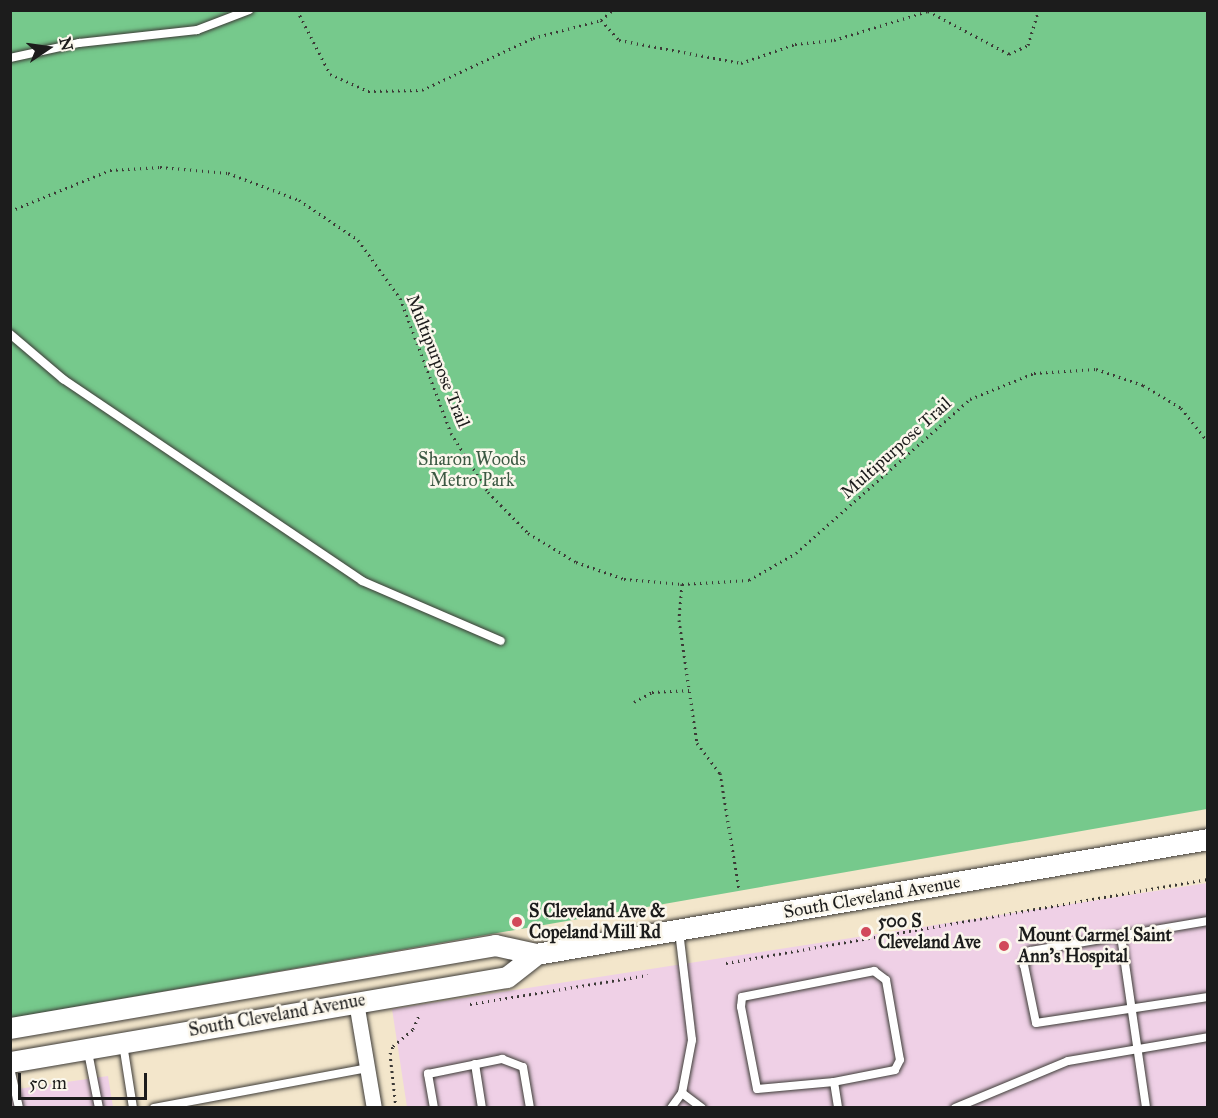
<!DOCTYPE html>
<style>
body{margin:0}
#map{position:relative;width:1218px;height:1118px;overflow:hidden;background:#f3e6cb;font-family:"IM FELL Great Primer",serif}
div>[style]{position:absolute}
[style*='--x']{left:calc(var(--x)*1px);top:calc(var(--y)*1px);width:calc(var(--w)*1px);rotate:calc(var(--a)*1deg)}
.built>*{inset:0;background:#efd0e6}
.green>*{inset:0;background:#76c98c}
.path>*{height:3px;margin-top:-1.5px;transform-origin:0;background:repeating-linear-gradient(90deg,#3c3a36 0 1.5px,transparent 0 6px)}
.roads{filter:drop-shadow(0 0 2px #3c3a36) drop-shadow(0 0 2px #3c3a36)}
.service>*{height:8px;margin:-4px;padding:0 4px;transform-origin:4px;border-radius:4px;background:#fff}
.minor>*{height:15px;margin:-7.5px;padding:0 7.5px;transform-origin:7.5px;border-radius:7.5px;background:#fff}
.secondary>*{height:21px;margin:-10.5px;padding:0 10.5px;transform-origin:10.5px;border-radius:10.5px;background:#fff}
.dots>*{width:16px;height:16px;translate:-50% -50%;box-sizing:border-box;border:3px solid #fbf7ec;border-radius:50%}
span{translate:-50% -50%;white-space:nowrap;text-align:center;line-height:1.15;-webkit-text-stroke:5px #fbf7ec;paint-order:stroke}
.street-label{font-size:18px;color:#1c1c1c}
.park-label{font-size:18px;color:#3c5943}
.poi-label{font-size:18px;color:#1c1c1c;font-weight:700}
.left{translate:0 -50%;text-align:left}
.frame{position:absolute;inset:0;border:12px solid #1c1c1c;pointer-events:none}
.north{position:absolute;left:18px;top:18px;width:60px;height:60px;-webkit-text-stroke:4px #fbf7ec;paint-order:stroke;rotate:77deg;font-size:16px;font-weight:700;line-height:24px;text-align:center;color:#1c1c1c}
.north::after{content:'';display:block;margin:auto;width:21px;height:27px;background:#1c1c1c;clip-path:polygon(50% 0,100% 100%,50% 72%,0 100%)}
.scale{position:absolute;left:18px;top:1073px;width:129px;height:27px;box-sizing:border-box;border:3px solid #1c1c1c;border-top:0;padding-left:8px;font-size:18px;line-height:21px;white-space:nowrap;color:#1c1c1c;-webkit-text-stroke:4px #fbf7ec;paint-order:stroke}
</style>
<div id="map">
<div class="built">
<i style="clip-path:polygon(1207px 883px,1207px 1107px,407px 1107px,392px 1009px)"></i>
<i style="clip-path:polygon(108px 1076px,113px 1107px,11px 1108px,11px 1090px)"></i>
</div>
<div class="green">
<i style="clip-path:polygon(11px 11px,1207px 11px,1207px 809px,11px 1018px)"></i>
</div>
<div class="path">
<i style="--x:297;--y:10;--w:72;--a:62.7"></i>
<i style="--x:330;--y:74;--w:42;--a:24.1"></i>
<i style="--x:368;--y:91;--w:54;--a:-1.1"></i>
<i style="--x:422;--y:90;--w:123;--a:-25.1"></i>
<i style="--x:533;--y:38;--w:70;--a:-14.8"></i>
<i style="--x:601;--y:20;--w:27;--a:48"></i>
<i style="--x:619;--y:40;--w:124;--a:10.7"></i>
<i style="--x:741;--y:63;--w:57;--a:-19.4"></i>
<i style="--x:795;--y:44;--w:39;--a:-6"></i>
<i style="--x:834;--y:40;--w:98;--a:-17.1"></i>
<i style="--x:928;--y:11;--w:92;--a:28"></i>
<i style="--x:1009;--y:54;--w:21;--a:-25"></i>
<i style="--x:1028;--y:45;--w:37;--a:-73"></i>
<i style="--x:601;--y:20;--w:16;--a:-40"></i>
<i style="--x:10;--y:211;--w:108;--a:-22.3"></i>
<i style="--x:110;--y:170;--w:50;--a:-3.4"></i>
<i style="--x:160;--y:167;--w:68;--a:5"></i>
<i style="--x:228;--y:173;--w:76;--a:20.8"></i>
<i style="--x:299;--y:200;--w:71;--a:34.1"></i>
<i style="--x:358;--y:240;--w:72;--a:54.1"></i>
<i style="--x:400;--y:298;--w:144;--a:69.3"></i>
<i style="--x:451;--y:433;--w:70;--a:57.9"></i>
<i style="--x:488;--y:492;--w:57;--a:45.7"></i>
<i style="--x:528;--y:533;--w:56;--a:31.1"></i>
<i style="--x:576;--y:562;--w:51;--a:19.5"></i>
<i style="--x:624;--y:579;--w:58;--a:4.9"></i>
<i style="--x:682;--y:584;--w:67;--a:-3.4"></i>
<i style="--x:749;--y:580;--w:54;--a:-29.9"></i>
<i style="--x:796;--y:553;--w:232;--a:-41.5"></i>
<i style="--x:970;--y:399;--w:69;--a:-22.1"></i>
<i style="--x:1034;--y:373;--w:62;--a:-3.7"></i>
<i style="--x:1096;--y:369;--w:50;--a:18.8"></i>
<i style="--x:1143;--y:385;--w:44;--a:31.2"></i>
<i style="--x:1181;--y:408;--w:43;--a:51.5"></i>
<i style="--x:682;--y:584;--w:36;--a:95"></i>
<i style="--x:679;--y:620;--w:124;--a:81.7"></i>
<i style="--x:697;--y:743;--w:38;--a:53"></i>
<i style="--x:720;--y:773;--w:118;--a:80.7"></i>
<i style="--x:634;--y:702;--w:21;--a:-29"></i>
<i style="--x:652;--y:692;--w:38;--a:-3"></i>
<i style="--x:726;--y:963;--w:489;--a:-9.9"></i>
<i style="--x:470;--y:1004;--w:180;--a:-9.3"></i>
<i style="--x:396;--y:1108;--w:54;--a:-96.3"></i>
<i style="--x:390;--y:1054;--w:9;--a:-69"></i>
<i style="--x:393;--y:1046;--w:26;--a:-40"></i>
<i style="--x:413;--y:1029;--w:17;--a:-66"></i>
</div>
<div class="roads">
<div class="service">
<i style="--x:10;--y:58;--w:71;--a:-12.3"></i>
<i style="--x:79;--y:43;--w:119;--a:-6.3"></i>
<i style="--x:197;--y:30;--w:56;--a:-21"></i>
<i style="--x:10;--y:334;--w:70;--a:40.3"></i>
<i style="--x:63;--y:379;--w:361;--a:34"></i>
<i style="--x:362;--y:581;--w:151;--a:23.3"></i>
<i style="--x:1208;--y:921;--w:180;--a:170.4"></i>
<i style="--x:1031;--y:951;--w:16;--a:117"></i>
<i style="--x:1024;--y:965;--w:59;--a:78.3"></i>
<i style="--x:1036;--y:1023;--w:174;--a:-8.6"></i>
<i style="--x:1121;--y:936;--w:174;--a:81.7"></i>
<i style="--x:874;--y:971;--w:15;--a:37"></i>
<i style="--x:886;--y:980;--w:81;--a:80.1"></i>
<i style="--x:900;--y:1060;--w:11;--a:117"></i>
<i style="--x:895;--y:1070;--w:62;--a:168.9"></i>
<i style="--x:834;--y:1082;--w:77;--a:174.8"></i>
<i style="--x:757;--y:1089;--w:84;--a:-101"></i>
<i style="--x:741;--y:1007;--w:10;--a:-84"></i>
<i style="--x:742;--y:997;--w:135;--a:-11.1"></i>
<i style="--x:123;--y:1044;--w:65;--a:81.1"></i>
<i style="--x:88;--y:1052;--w:57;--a:78.9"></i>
<i style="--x:475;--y:1064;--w:45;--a:81"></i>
<i style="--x:10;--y:1068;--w:41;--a:77.3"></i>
<i style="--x:834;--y:1082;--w:26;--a:81"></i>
<i style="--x:682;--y:1093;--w:25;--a:37"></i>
<i style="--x:154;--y:1108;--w:217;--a:-10.6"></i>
<i style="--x:434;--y:1108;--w:35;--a:-100"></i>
<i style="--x:428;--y:1074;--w:76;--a:-11.5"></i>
<i style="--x:502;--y:1059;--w:22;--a:21"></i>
<i style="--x:523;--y:1067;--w:42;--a:80.3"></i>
<i style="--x:671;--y:1108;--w:19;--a:-54"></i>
<i style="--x:682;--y:1093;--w:54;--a:-79.3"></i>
<i style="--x:692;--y:1040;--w:110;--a:-96.8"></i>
<i style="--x:955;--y:1108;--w:122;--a:-22.6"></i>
<i style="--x:1068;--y:1061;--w:142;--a:-9.7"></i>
</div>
<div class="minor">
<i style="--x:356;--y:1002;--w:108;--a:80.4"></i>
</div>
<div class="secondary">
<i style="--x:10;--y:1028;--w:492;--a:-9.7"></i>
<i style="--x:495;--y:945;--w:42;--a:12.4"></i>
<i style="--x:536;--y:954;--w:682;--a:-9.71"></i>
<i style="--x:10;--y:1062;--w:504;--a:-9.71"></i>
<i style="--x:507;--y:977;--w:37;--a:-38"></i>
</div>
</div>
<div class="dots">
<i style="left:517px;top:922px;background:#d1495b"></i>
<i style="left:866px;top:932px;background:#d1495b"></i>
<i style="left:1004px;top:946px;background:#d1495b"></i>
</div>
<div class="street-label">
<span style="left:438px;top:361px;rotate:68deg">Multipurpose Trail</span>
<span style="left:896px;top:448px;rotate:-42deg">Multipurpose Trail</span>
<span style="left:872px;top:897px;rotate:-10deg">South Cleveland Avenue</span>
<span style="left:277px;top:1015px;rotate:-10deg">South Cleveland Avenue</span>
</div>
<div class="park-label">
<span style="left:472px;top:470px">Sharon Woods<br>Metro Park</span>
</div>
<div class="poi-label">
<span class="left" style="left:529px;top:922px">S Cleveland Ave &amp;<br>Copeland Mill Rd</span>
<span class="left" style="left:878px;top:932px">500 S<br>Cleveland Ave</span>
<span class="left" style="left:1018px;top:946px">Mount Carmel Saint<br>Ann's Hospital</span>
</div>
<div class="frame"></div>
<div class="north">N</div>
<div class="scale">50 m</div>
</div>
